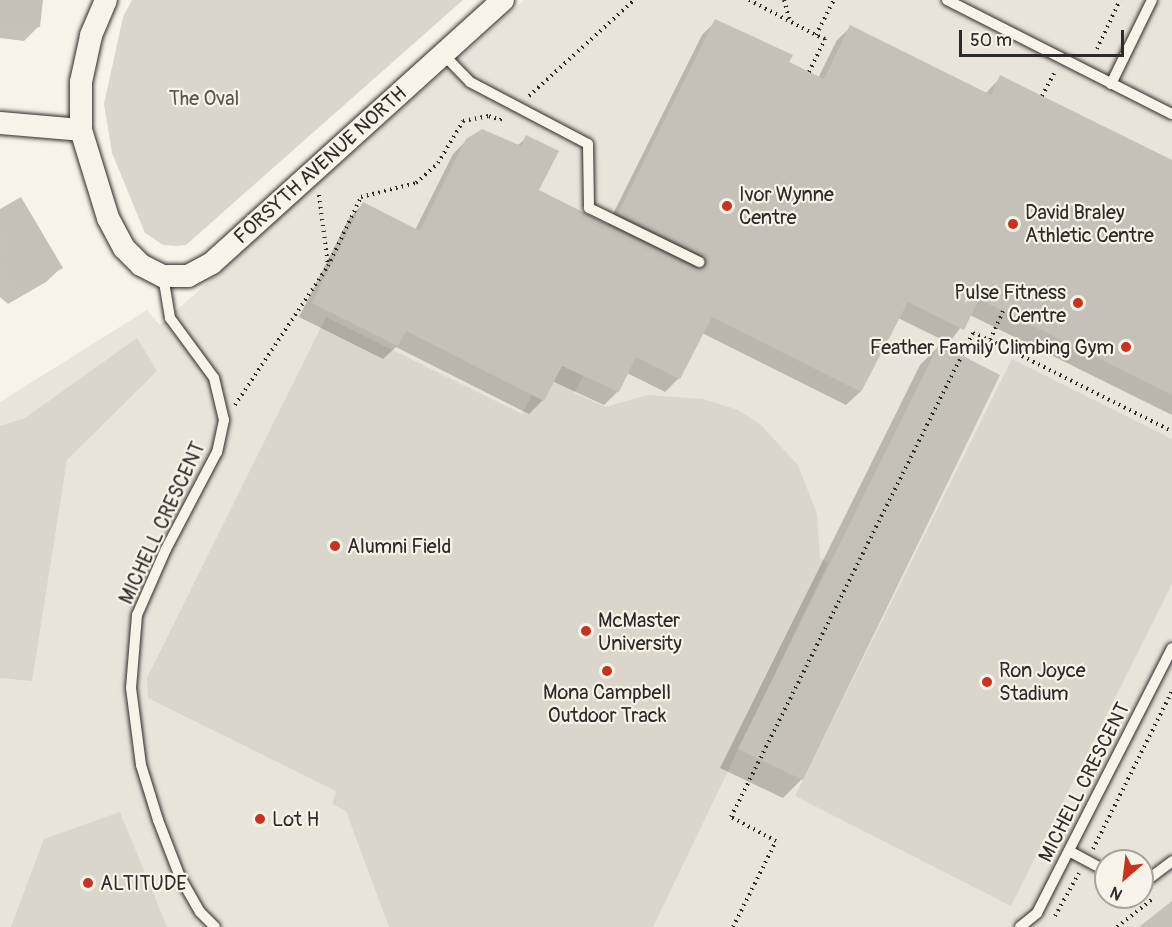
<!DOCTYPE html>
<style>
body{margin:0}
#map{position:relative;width:1172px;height:927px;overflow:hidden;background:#f7f3e8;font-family:Pangolin,sans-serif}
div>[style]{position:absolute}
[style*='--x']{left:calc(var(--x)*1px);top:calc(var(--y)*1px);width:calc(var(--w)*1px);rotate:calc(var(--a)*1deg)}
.built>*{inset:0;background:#e8e4da}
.green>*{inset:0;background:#dad6cc}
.shadow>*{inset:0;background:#0003}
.building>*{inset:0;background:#c4c1b9}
.path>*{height:4px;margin-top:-2px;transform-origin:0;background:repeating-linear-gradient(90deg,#2b2b2b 0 1.5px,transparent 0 6px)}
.roads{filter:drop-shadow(0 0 2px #2b2b2b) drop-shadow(0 0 2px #2b2b2b)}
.service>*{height:10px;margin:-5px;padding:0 5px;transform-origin:5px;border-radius:5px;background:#f7f3e8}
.minor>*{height:22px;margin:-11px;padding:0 11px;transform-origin:11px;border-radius:11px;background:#f7f3e8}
.dots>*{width:16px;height:16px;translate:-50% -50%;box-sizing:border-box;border:3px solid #f7f3e8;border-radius:50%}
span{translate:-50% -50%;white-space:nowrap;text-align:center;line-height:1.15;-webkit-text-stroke:4.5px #f7f3e8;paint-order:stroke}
.park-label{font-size:20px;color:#575653}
.street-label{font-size:20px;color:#2b2b2b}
.poi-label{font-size:20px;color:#2b2b2b}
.left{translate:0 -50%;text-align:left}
.right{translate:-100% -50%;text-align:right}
.north{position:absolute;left:1094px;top:849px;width:60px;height:60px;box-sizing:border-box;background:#f7f3e8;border:2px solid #a5a39c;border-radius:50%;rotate:208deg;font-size:16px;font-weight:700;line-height:24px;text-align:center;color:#2b2b2b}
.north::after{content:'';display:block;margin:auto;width:21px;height:27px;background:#c8321e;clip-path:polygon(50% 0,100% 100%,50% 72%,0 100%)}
.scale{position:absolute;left:959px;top:30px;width:165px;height:27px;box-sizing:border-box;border:3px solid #2b2b2b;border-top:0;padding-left:8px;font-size:18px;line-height:21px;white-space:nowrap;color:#2b2b2b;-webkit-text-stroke:4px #f7f3e8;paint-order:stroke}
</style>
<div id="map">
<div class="built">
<i style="clip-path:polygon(evenodd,524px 0,1172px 0,1172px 927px,0 927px,0 402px,147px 310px,160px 325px,524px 0,1106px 861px,1142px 861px,1142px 897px,1106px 897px,1106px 861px)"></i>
</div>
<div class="green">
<i style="clip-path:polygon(132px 0,463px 0,186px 245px,176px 246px,163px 245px,145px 233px,112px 153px,104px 104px,123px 17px)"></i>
<i style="clip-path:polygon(326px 317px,522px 414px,532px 395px,569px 351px,591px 362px,574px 393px,606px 407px,648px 395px,703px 399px,738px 410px,760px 424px,798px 465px,817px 514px,820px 558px,828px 563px,653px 927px,389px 927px,346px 811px,332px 804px,336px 791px,148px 698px,147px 678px)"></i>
<i style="clip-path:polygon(137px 338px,157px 371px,67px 460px,32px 681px,0 678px,0 426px,25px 418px)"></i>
<i style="clip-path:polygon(1012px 359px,1172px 439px,1172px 584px,1011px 906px,795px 796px)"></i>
<i style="clip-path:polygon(120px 812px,167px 927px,11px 927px,44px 839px)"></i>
</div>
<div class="shadow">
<i style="clip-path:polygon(0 0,41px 0,38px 27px,24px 41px,0 38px)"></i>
<i style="clip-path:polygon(716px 21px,818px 78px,837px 40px,851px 27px,985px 94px,1001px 77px,1172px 162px,1172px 415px,970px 315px,949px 343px,898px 318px,860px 392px,846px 405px,702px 333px,679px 378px,665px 392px,627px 373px,618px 391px,604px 405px,552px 381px,543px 400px,529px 414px,396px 347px,383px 359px,299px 317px,349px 218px,363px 204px,415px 230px,453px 154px,467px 140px,517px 146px,527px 137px,537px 191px,607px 226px,702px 35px)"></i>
<i style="clip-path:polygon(0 211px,61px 268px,46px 282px,8px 304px,0 297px)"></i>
<i style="clip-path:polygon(939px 346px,802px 779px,783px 798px,720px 768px,920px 365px)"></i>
</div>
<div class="building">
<i style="clip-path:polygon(0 0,43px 0,40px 27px,0 23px)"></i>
<i style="clip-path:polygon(715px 19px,793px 55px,789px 62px,824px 79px,850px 25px,991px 95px,1000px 75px,1172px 160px,1172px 395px,979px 299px,964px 330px,908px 302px,861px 392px,712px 317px,680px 379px,636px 357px,619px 392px,562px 366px,544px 401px,406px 331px,398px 346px,312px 303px,363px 202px,420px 231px,466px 139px,482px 129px,521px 146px,526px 135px,559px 151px,539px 190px,696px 269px,704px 268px,706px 261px,702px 255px,618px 214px)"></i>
<i style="clip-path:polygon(21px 197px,63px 268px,24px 290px,17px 288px,1px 257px,14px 251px,0 226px,0 209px)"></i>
<i style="clip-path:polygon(939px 344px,1000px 375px,803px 780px,738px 749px)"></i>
<i style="clip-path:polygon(1172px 901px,1172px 927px,1139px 927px)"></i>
</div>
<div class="path">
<i style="--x:749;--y:0;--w:76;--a:27.6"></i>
<i style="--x:816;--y:35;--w:39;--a:-63"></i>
<i style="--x:784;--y:0;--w:22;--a:74"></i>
<i style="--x:1097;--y:49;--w:54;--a:-64.9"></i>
<i style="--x:809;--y:72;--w:37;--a:-64"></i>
<i style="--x:825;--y:39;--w:10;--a:-156"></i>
<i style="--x:529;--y:96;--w:142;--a:-42.4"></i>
<i style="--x:1042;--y:96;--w:26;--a:-62"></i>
<i style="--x:319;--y:195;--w:71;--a:82.7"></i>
<i style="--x:1003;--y:311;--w:32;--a:114"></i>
<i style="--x:990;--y:340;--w:203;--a:26.6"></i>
<i style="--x:235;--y:405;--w:167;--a:-56.2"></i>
<i style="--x:328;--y:266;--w:76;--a:-64.4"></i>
<i style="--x:361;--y:197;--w:57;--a:-14.3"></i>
<i style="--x:416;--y:183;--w:30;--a:-42"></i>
<i style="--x:438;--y:163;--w:49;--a:-59.2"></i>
<i style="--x:463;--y:121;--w:26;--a:-11"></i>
<i style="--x:489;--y:116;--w:12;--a:20"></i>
<i style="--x:500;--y:120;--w:6;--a:-39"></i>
<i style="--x:1093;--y:849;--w:177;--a:-63.4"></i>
<i style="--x:1055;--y:916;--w:49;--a:-60.8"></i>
<i style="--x:733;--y:927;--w:96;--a:-63.4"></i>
<i style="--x:776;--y:841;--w:51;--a:-151.9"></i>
<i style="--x:731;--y:817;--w:541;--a:-63.43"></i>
<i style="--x:973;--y:333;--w:18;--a:22"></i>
<i style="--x:1117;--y:927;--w:48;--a:-38.3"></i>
</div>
<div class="roads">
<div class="service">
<i style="--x:947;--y:0;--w:252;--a:26.9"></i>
<i style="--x:443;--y:54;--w:39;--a:46"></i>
<i style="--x:470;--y:82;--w:133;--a:27.7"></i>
<i style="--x:588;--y:144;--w:64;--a:89.1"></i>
<i style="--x:589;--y:208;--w:123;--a:26.1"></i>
<i style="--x:1111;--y:84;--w:93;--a:-64"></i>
<i style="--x:163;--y:276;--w:43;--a:80.5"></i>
<i style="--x:170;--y:318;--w:74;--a:53.7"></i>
<i style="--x:214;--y:378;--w:43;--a:76.6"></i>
<i style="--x:224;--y:420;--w:33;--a:102"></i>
<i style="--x:217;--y:452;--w:110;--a:117.7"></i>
<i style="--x:166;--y:549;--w:72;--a:113.7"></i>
<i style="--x:137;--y:615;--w:73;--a:94.7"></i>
<i style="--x:131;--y:688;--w:78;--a:82.6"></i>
<i style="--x:141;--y:765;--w:58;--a:72.8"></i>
<i style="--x:158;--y:820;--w:61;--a:68.9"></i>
<i style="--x:180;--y:877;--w:40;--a:60.3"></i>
<i style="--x:200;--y:912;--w:21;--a:45"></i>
<i style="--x:1069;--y:851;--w:42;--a:28.4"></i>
<i style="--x:1142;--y:884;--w:38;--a:-37"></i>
<i style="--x:1020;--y:927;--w:22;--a:-39"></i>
<i style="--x:1037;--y:913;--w:297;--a:-63"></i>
</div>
<div class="minor">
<i style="--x:106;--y:0;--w:39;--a:113"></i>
<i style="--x:91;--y:36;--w:47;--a:102.3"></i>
<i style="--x:81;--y:82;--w:48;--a:90"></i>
<i style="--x:81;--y:130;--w:92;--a:72.9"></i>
<i style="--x:108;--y:218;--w:34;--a:62"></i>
<i style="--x:124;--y:248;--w:24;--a:45"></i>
<i style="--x:141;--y:265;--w:25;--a:27"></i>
<i style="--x:163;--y:276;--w:25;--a:0"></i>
<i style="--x:188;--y:276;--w:27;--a:-28"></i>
<i style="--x:212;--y:263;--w:392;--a:-42.1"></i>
<i style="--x:0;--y:123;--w:81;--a:4.9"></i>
</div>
</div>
<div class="dots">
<i style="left:727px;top:206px;background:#c8321e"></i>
<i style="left:1013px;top:224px;background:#c8321e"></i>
<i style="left:1078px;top:303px;background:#c8321e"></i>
<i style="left:1126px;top:347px;background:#c8321e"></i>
<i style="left:335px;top:546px;background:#c8321e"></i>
<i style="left:586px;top:631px;background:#c8321e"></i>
<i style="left:607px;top:671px;background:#c8321e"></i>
<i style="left:987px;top:682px;background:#c8321e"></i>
<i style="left:260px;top:819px;background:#c8321e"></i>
<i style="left:88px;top:883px;background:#c8321e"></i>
</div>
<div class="park-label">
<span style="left:204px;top:98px">The Oval</span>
</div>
<div class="street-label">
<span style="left:320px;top:165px;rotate:-42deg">FORSYTH AVENUE NORTH</span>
<span style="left:162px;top:523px;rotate:-65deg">MICHELL CRESCENT</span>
<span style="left:1084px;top:782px;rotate:-63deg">MICHELL CRESCENT</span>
</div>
<div class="poi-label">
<span class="left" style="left:739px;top:206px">Ivor Wynne<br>Centre</span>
<span class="left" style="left:1025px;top:224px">David Braley<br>Athletic Centre</span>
<span class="right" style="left:1066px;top:304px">Pulse Fitness<br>Centre</span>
<span class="right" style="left:1114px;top:347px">Feather Family Climbing Gym</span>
<span class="left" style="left:347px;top:546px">Alumni Field</span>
<span class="left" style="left:598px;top:632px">McMaster<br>University</span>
<span class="left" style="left:999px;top:682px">Ron Joyce<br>Stadium</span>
<span style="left:607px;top:704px">Mona Campbell<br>Outdoor Track</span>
<span class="left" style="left:272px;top:819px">Lot H</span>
<span class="left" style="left:100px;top:883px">ALTITUDE</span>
</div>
<div class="north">N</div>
<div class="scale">50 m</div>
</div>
